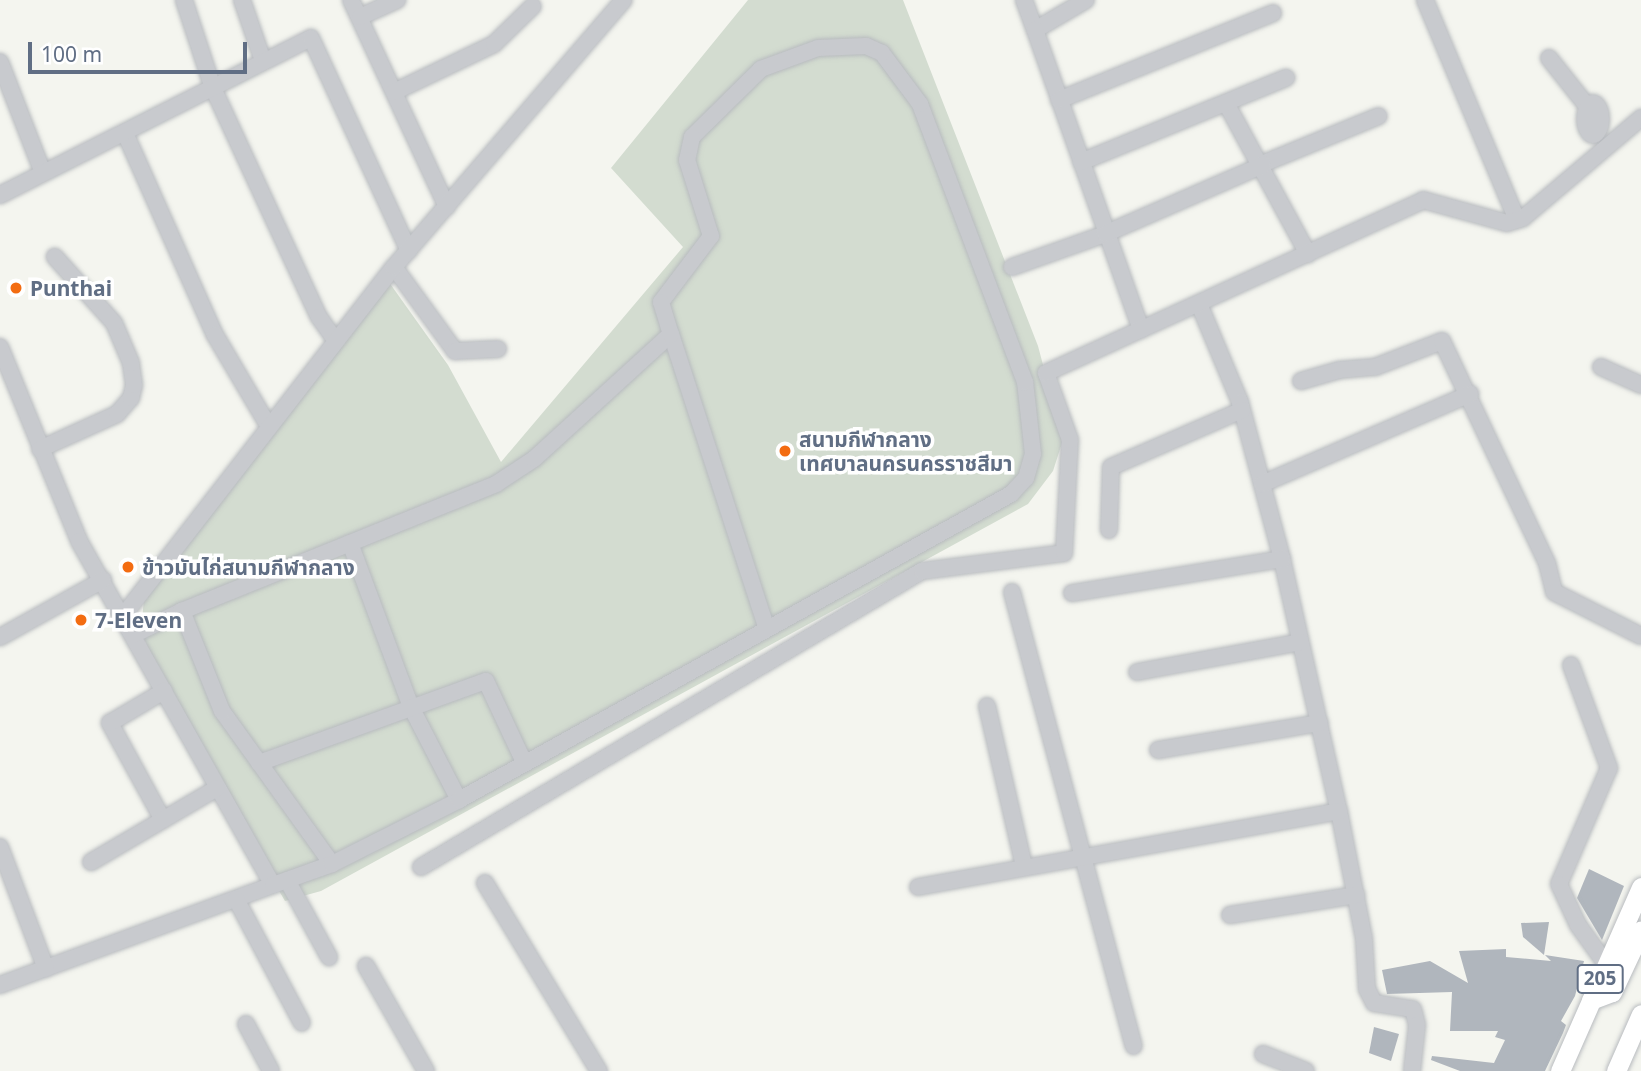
<!DOCTYPE html>
<meta charset="utf-8">
<style>
body{margin:0}
#map{position:relative;width:1641px;height:1071px;overflow:hidden;background:#f4f5ef;font-family:"Noto Sans","Noto Sans Thai",sans-serif}
div>[style]{position:absolute}
[style*='--x']{left:calc(var(--x)*1px);top:calc(var(--y)*1px);width:calc(var(--w)*1px);rotate:calc(var(--a)*1deg)}
.green>*{inset:0;background:#d3dcd0}
.building>*{inset:0;background:#b0b6bd}
.roads{filter:drop-shadow(0 0 2px #b8bbbf) drop-shadow(0 0 2px #b8bbbf)}
.minor>*{height:16px;margin:-8px;padding:0 8px;transform-origin:8px;border-radius:8px;background:#c8cace}
.minor>.ring{margin:-8px;padding:0;box-sizing:content-box;background:none;border:16px solid #c8cace;border-radius:50%}
.major>*{height:19px;margin:-9.5px;padding:0 9.5px;transform-origin:9.5px;border-radius:9.5px;background:#fff}
.dots>*{width:19px;height:19px;translate:-50% -50%;box-sizing:border-box;border:4px solid #fff;border-radius:50%}
span{translate:-50% -50%;white-space:nowrap;text-align:center;line-height:1.15;-webkit-text-stroke:7px #fff;paint-order:stroke}
.shield-label span{padding:2px 5px;background:#fff;border:2px solid;border-radius:5px;-webkit-text-stroke-width:0}
.shield-label{font-size:19px;color:#606e84;font-weight:700}
.poi-label{font-size:21px;color:#606e84;font-weight:700}
.left{translate:0 -50%;text-align:left}
.scale{position:absolute;left:28px;top:42px;width:219px;height:32px;box-sizing:border-box;border:4px solid #606e84;border-top:0;padding-left:9px;font-size:21px;line-height:24px;white-space:nowrap;color:#606e84;-webkit-text-stroke:5px #fff;paint-order:stroke}
</style>
<div id="map">
<div class="green">
<i style="clip-path:polygon(748px 0,903px 0,1038px 346px,1063px 440px,1053px 471px,1028px 504px,321px 891px,285px 901px,192px 743px,141px 632px,145px 587px,386px 278px,448px 365px,501px 462px,683px 247px,611px 168px)"></i>
</div>
<div class="building">
<i style="clip-path:polygon(1589px 869px,1624px 886px,1602px 940px,1577px 898px)"></i>
<i style="clip-path:polygon(1549px 922px,1544px 955px,1523px 937px,1521px 923px)"></i>
<i style="clip-path:polygon(1506px 949px,1506px 957px,1551px 961px,1545px 955px,1584px 961px,1575px 996px,1561px 1021px,1566px 1025px,1563px 1033px,1545px 1071px,1460px 1071px,1431px 1060px,1432px 1056px,1494px 1063px,1505px 1040px,1495px 1037px,1498px 1031px,1450px 1031px,1452px 992px,1387px 994px,1382px 970px,1430px 961px,1468px 983px,1459px 951px)"></i>
<i style="clip-path:polygon(1374px 1027px,1399px 1034px,1391px 1061px,1369px 1053px)"></i>
</div>
<div class="roads">
<div class="minor">
<i style="--x:184;--y:0;--w:93;--a:71.8"></i>
<i style="--x:213;--y:88;--w:252;--a:65.2"></i>
<i style="--x:319;--y:317;--w:29;--a:55"></i>
<i style="--x:242;--y:0;--w:65;--a:71"></i>
<i style="--x:351;--y:0;--w:228;--a:65.1"></i>
<i style="--x:1024;--y:0;--w:32;--a:70"></i>
<i style="--x:1035;--y:30;--w:59;--a:-30.5"></i>
<i style="--x:1425;--y:0;--w:238;--a:67.3"></i>
<i style="--x:360;--y:17;--w:41;--a:-24.7"></i>
<i style="--x:1035;--y:30;--w:318;--a:70.5"></i>
<i style="--x:1549;--y:58;--w:61;--a:51.6"></i>
<i style="--x:0;--y:62;--w:119;--a:68.8"></i>
<i style="--x:394;--y:92;--w:111;--a:-25.6"></i>
<i style="--x:494;--y:44;--w:54;--a:-44.3"></i>
<i style="--x:1059;--y:100;--w:231;--a:-22.1"></i>
<i class="ring" style="left:1585px;top:103px;width:-2px;height:-2px"></i>
<i style="--x:1226;--y:103;--w:172;--a:61.5"></i>
<i style="--x:125;--y:133;--w:221;--a:66"></i>
<i style="--x:215;--y:335;--w:104;--a:59.5"></i>
<i style="--x:1081;--y:162;--w:222;--a:-22.3"></i>
<i style="--x:1262;--y:164;--w:126;--a:-22.3"></i>
<i style="--x:0;--y:195;--w:348;--a:-26.8"></i>
<i style="--x:311;--y:38;--w:234;--a:65.3"></i>
<i style="--x:394;--y:267;--w:104;--a:54"></i>
<i style="--x:455;--y:351;--w:43;--a:-2.7"></i>
<i style="--x:1012;--y:267;--w:99;--a:-19.5"></i>
<i style="--x:1105;--y:234;--w:172;--a:-23.6"></i>
<i style="--x:1199;--y:304;--w:106;--a:67.3"></i>
<i style="--x:1240;--y:402;--w:163;--a:75"></i>
<i style="--x:1282;--y:559;--w:258;--a:77.3"></i>
<i style="--x:1339;--y:811;--w:130;--a:78.9"></i>
<i style="--x:1364;--y:939;--w:50;--a:86.6"></i>
<i style="--x:1367;--y:989;--w:16;--a:63"></i>
<i style="--x:1374;--y:1003;--w:39;--a:9"></i>
<i style="--x:1413;--y:1009;--w:16;--a:76"></i>
<i style="--x:1417;--y:1025;--w:46;--a:96.2"></i>
<i style="--x:0;--y:347;--w:209;--a:67.8"></i>
<i style="--x:79;--y:541;--w:395;--a:60.6"></i>
<i style="--x:273;--y:885;--w:291;--a:159.9"></i>
<i style="--x:1601;--y:367;--w:44;--a:24.2"></i>
<i style="--x:1301;--y:381;--w:40;--a:-16"></i>
<i style="--x:1339;--y:370;--w:36;--a:-5"></i>
<i style="--x:1375;--y:367;--w:72;--a:-21.2"></i>
<i style="--x:1442;--y:341;--w:246;--a:64.7"></i>
<i style="--x:1547;--y:563;--w:30;--a:76"></i>
<i style="--x:1554;--y:592;--w:97;--a:26.8"></i>
<i style="--x:40;--y:449;--w:85;--a:-24.4"></i>
<i style="--x:117;--y:414;--w:21;--a:-49"></i>
<i style="--x:131;--y:398;--w:13;--a:-77"></i>
<i style="--x:134;--y:385;--w:22;--a:-98"></i>
<i style="--x:131;--y:363;--w:43;--a:-113"></i>
<i style="--x:114;--y:323;--w:89;--a:-131.8"></i>
<i style="--x:1262;--y:484;--w:227;--a:-23.4"></i>
<i style="--x:1109;--y:530;--w:63;--a:-88.2"></i>
<i style="--x:1111;--y:467;--w:143;--a:-23.5"></i>
<i style="--x:350;--y:543;--w:175;--a:69.6"></i>
<i style="--x:411;--y:707;--w:105;--a:62.7"></i>
<i style="--x:1012;--y:592;--w:470;--a:75"></i>
<i style="--x:1072;--y:593;--w:213;--a:-9.2"></i>
<i style="--x:123;--y:616;--w:442;--a:-52.2"></i>
<i style="--x:394;--y:267;--w:352;--a:-49.3"></i>
<i style="--x:133;--y:635;--w:55;--a:-26.1"></i>
<i style="--x:0;--y:637;--w:118;--a:-29"></i>
<i style="--x:1571;--y:665;--w:110;--a:69.7"></i>
<i style="--x:1609;--y:768;--w:126;--a:113.3"></i>
<i style="--x:1559;--y:884;--w:45;--a:65.1"></i>
<i style="--x:1578;--y:925;--w:48;--a:54.3"></i>
<i style="--x:1137;--y:672;--w:166;--a:-10.4"></i>
<i style="--x:987;--y:706;--w:164;--a:77"></i>
<i style="--x:1158;--y:750;--w:164;--a:-9.5"></i>
<i style="--x:259;--y:763;--w:241;--a:-19.9"></i>
<i style="--x:486;--y:681;--w:89;--a:64.9"></i>
<i style="--x:163;--y:820;--w:111;--a:-118.7"></i>
<i style="--x:110;--y:723;--w:63;--a:-30.7"></i>
<i style="--x:0;--y:847;--w:130;--a:69.3"></i>
<i style="--x:91;--y:862;--w:146;--a:-30.4"></i>
<i style="--x:332;--y:864;--w:188;--a:-125.7"></i>
<i style="--x:222;--y:711;--w:108;--a:-111.8"></i>
<i style="--x:182;--y:611;--w:339;--a:-22"></i>
<i style="--x:496;--y:484;--w:45;--a:-33.3"></i>
<i style="--x:534;--y:459;--w:185;--a:-42.4"></i>
<i style="--x:671;--y:334;--w:308;--a:72"></i>
<i style="--x:421;--y:867;--w:582;--a:-30.58"></i>
<i style="--x:922;--y:571;--w:143;--a:-7.2"></i>
<i style="--x:1064;--y:553;--w:113;--a:-87"></i>
<i style="--x:1070;--y:440;--w:71;--a:-109.7"></i>
<i style="--x:1046;--y:373;--w:415;--a:-24.6"></i>
<i style="--x:1423;--y:200;--w:87;--a:15.3"></i>
<i style="--x:1507;--y:223;--w:17;--a:-17"></i>
<i style="--x:1523;--y:218;--w:155;--a:-40.3"></i>
<i style="--x:287;--y:880;--w:88;--a:61.4"></i>
<i style="--x:485;--y:883;--w:220;--a:58.8"></i>
<i style="--x:273;--y:885;--w:63;--a:-19.6"></i>
<i style="--x:332;--y:864;--w:142;--a:-26.7"></i>
<i style="--x:459;--y:800;--w:631;--a:-29"></i>
<i style="--x:1011;--y:494;--w:22;--a:-47"></i>
<i style="--x:1026;--y:478;--w:25;--a:-74"></i>
<i style="--x:1033;--y:454;--w:72;--a:-96.3"></i>
<i style="--x:1025;--y:382;--w:297;--a:-110.7"></i>
<i style="--x:920;--y:104;--w:64;--a:-126.7"></i>
<i style="--x:882;--y:53;--w:17;--a:-156"></i>
<i style="--x:866;--y:46;--w:48;--a:177.6"></i>
<i style="--x:818;--y:48;--w:61;--a:159.8"></i>
<i style="--x:761;--y:69;--w:97;--a:135.4"></i>
<i style="--x:692;--y:137;--w:24;--a:102"></i>
<i style="--x:687;--y:160;--w:80;--a:72.5"></i>
<i style="--x:711;--y:236;--w:83;--a:127.1"></i>
<i style="--x:661;--y:302;--w:34;--a:73"></i>
<i style="--x:918;--y:887;--w:428;--a:-10.2"></i>
<i style="--x:236;--y:899;--w:140;--a:62"></i>
<i style="--x:1230;--y:915;--w:128;--a:-9"></i>
<i style="--x:366;--y:966;--w:121;--a:60.3"></i>
<i style="--x:246;--y:1024;--w:53;--a:62"></i>
<i style="--x:1263;--y:1054;--w:46;--a:21.6"></i>
</div>
<div class="major">
<i style="--x:1591;--y:1000;--w:22;--a:-21"></i>
<i style="--x:1612;--y:992;--w:68;--a:-64.9"></i>
<i style="--x:1560;--y:1071;--w:201;--a:-66.2"></i>
<i style="--x:1616;--y:1071;--w:62;--a:-66.3"></i>
</div>
</div>
<div class="dots">
<i style="left:16px;top:288px;background:#f36c11"></i>
<i style="left:785px;top:451px;background:#f36c11"></i>
<i style="left:128px;top:567px;background:#f36c11"></i>
<i style="left:81px;top:620px;background:#f36c11"></i>
</div>
<div class="shield-label">
<span style="left:1600px;top:979px">205</span>
</div>
<div class="poi-label">
<span class="left" style="left:30px;top:288px">Punthai</span>
<span class="left" style="left:799px;top:451px">สนามกีฬากลาง<br>เทศบาลนครนครราชสีมา</span>
<span class="left" style="left:142px;top:567px">ข้าวมันไก่สนามกีฬากลาง</span>
<span class="left" style="left:95px;top:620px">7-Eleven</span>
</div>
<div class="scale">100 m</div>
</div>
